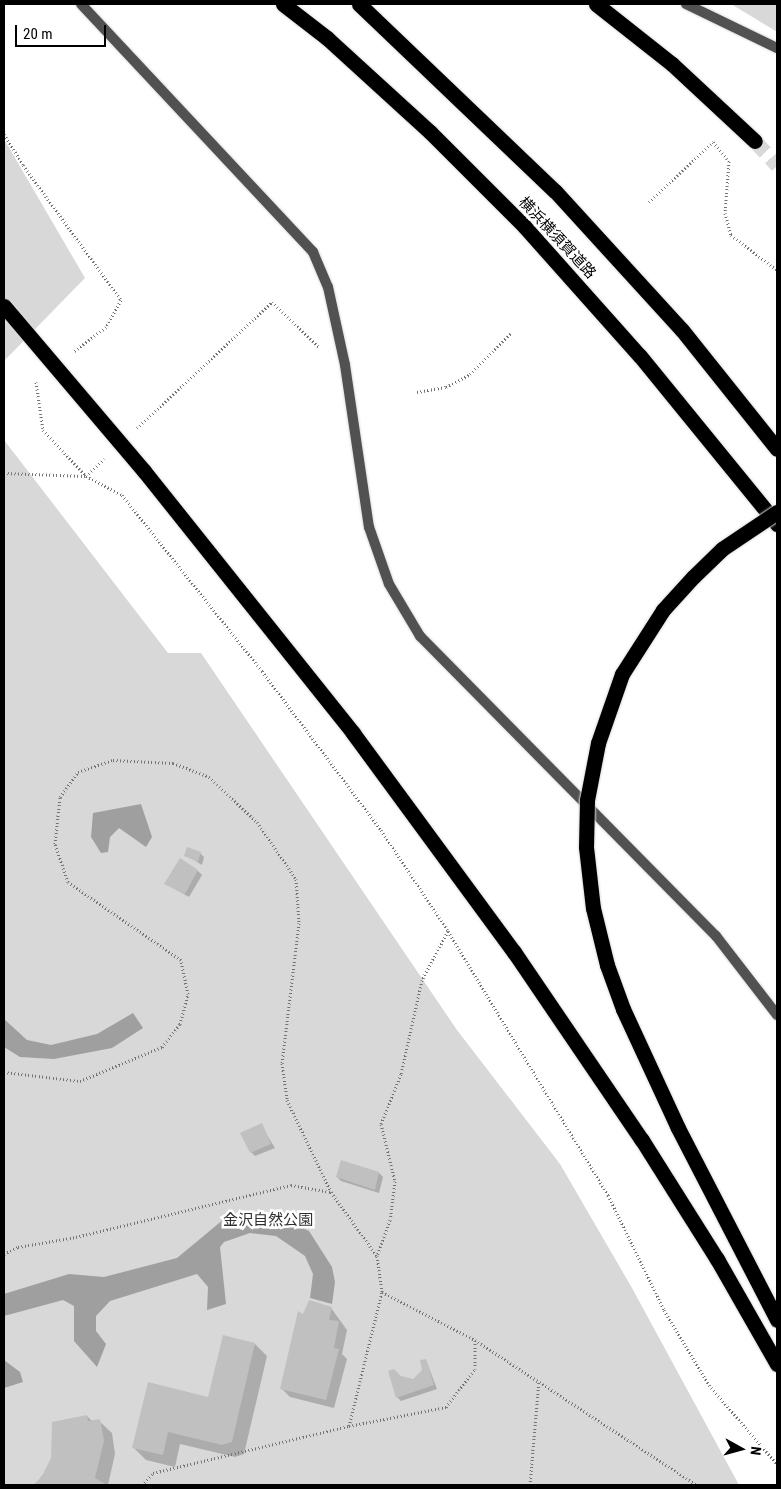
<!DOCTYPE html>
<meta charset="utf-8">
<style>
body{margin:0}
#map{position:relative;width:781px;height:1489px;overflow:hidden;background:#fff;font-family:"Roboto Condensed","Noto Sans JP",sans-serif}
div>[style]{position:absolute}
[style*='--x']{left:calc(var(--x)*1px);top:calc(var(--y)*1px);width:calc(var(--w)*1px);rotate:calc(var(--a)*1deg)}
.green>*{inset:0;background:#d8d8d8}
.water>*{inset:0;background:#9f9f9f}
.shadow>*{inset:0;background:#0003}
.building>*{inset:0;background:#c0c0c0}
.motorway-tunnel>*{height:15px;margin-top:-7.5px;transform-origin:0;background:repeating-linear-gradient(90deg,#d9d9d9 0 15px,transparent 0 23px)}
.path>*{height:3px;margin-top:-1.5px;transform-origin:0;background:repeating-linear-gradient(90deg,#737373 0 1px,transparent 0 3.5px)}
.roads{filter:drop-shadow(0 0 1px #dbdbdb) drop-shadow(0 0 1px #dbdbdb)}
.service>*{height:10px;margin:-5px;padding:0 5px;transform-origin:5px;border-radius:5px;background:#515151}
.motorway>*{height:15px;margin:-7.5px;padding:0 7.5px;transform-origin:7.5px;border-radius:7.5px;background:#000}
.bridges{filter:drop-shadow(0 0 1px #dbdbdb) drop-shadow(0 0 1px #dbdbdb)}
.motorway-bridge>*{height:15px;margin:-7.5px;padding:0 7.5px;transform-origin:7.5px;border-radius:7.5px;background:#000}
span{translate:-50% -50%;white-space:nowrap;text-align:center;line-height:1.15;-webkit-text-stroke:5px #fff;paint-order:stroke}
.street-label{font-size:15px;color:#000}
.park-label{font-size:15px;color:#2f2f2f}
.frame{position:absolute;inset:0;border:5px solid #000;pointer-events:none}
.north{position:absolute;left:716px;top:1424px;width:50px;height:50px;-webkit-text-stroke:4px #fff;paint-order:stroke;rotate:97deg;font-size:14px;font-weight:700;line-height:20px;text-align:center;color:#000}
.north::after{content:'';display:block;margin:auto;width:18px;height:22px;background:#000;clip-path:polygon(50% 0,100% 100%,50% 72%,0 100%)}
.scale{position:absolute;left:15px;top:25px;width:91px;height:22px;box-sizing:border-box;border:2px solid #000;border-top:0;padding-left:6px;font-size:15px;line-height:18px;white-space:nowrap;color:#000;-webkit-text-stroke:4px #fff;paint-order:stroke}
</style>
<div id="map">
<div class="green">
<i style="clip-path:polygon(731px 4px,777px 4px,777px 32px)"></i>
<i style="clip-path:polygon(4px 139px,85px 278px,4px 361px)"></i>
<i style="clip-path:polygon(4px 440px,168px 653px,201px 653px,457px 1030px,560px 1164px,632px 1288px,739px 1485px,4px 1485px)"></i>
</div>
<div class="water">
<i style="clip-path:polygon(141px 804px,152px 837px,146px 847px,119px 828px,110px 837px,108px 852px,101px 853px,91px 837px,93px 813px)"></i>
<i style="clip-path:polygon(133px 1013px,143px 1028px,112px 1048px,54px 1059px,20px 1057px,4px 1047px,4px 1019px,27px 1040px,51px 1045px,97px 1034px)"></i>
<i style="clip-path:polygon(252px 1215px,284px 1220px,309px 1231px,332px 1267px,335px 1282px,332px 1304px,310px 1298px,313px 1274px,305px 1256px,276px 1236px,250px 1233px,224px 1242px,220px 1247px,226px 1304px,207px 1310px,208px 1287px,197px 1274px,110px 1301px,96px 1316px,96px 1331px,106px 1344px,97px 1367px,74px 1341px,74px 1306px,63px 1300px,4px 1316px,4px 1294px,69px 1274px,104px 1277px,177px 1258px,224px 1219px)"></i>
<i style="clip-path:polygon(4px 1360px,20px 1372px,23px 1382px,4px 1388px)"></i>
</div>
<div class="shadow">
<i style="clip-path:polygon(200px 853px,204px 857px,202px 865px,186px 855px)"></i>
<i style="clip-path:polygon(198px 871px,202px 875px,189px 897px,166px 884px)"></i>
<i style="clip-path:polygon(261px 1125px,275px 1148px,255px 1156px,251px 1152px)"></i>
<i style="clip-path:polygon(342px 1161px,379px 1173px,383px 1177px,379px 1193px,341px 1181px,337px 1177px)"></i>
<i style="clip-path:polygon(331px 1308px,347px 1330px,342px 1354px,347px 1359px,334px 1408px,290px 1397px,281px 1388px,304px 1316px)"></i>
<i style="clip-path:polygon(255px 1344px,267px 1356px,244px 1454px,235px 1457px,180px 1444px,175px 1467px,146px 1460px,134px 1448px,209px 1398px)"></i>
<i style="clip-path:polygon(426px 1360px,437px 1389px,401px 1401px,397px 1397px,400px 1378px,414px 1381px,423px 1371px)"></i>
<i style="clip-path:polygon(87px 1416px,93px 1422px,99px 1421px,112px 1433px,115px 1454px,108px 1485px,35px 1485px)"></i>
</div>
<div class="building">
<i style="clip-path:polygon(187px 847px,201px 852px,198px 862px,184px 856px)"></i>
<i style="clip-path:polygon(180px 858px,198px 870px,185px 894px,164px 884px)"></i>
<i style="clip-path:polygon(262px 1123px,271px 1144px,250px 1153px,240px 1133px)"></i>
<i style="clip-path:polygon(341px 1160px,379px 1172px,375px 1190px,336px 1177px)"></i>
<i style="clip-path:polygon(309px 1300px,332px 1307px,329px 1320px,339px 1321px,334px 1348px,339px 1349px,326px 1400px,280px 1389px,298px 1311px,303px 1314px)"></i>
<i style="clip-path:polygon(223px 1335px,255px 1343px,232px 1442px,222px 1445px,168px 1432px,163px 1455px,132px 1448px,148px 1382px,208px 1397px)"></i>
<i style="clip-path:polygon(426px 1359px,434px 1385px,396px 1398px,388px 1371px,394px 1369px,401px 1376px,413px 1379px,422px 1370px,420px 1360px)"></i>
<i style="clip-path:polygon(87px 1415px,88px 1421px,100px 1419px,104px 1441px,95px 1478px,107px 1485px,33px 1485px,41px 1478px,51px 1458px,52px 1422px)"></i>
</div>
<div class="motorway-tunnel">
<i style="--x:755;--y:141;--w:33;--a:47"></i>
</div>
<div class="path">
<i style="--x:4;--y:134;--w:36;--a:58"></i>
<i style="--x:23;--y:165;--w:167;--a:54"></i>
<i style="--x:121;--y:300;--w:31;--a:119"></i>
<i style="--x:106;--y:327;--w:41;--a:142.9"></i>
<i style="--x:649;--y:202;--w:88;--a:-43.2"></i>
<i style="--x:713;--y:142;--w:25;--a:50"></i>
<i style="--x:729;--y:161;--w:52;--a:94.4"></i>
<i style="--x:725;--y:213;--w:23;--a:75"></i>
<i style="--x:731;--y:235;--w:58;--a:37.3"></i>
<i style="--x:36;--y:382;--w:49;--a:81.7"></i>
<i style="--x:43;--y:430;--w:63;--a:46.9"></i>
<i style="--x:86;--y:476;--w:25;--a:-43"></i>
<i style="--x:417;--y:392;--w:29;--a:-10"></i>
<i style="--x:446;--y:387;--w:27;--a:-28"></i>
<i style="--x:470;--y:374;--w:59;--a:-45"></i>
<i style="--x:137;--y:428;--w:185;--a:-43"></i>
<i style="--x:272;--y:302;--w:65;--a:43.8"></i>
<i style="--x:4;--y:473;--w:82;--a:2.1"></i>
<i style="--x:86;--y:476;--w:41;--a:27.8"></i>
<i style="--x:122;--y:495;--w:225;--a:51.5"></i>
<i style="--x:262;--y:671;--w:199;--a:53.2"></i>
<i style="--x:381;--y:830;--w:121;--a:56.4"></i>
<i style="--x:448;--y:931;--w:309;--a:58.8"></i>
<i style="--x:608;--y:1195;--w:128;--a:64"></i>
<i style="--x:664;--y:1310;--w:87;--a:59"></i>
<i style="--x:709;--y:1385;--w:104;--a:49.3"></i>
<i style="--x:448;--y:931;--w:55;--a:118"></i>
<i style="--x:422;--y:980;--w:96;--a:102.6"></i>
<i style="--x:401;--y:1074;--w:54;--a:111.8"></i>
<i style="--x:381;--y:1124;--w:59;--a:76.2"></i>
<i style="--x:395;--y:1181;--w:39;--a:97"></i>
<i style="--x:390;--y:1220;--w:38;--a:110"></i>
<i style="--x:377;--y:1256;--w:36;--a:82"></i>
<i style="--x:382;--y:1292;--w:105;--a:27.3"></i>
<i style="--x:475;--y:1340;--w:265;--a:33.2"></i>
<i style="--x:4;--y:1072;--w:77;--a:6.8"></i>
<i style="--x:80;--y:1081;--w:89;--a:-22.5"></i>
<i style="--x:162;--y:1047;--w:29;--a:-52"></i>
<i style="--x:180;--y:1024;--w:31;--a:-75"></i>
<i style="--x:188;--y:994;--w:35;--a:-102"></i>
<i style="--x:181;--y:960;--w:137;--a:-145.4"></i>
<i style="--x:68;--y:882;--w:40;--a:-108.9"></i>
<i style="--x:55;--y:844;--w:47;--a:-83.9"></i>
<i style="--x:60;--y:797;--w:31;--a:-54"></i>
<i style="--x:78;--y:772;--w:37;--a:-19"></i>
<i style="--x:113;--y:760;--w:60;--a:2.9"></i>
<i style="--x:173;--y:763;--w:39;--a:21"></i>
<i style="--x:209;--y:777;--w:66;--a:43.2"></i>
<i style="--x:257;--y:822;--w:69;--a:55.6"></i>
<i style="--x:296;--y:879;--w:44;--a:86.1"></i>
<i style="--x:299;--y:923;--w:141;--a:96.9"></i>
<i style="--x:282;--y:1063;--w:37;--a:82"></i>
<i style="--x:287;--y:1100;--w:102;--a:64.4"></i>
<i style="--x:331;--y:1192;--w:79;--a:54.3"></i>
<i style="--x:4;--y:1254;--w:16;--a:-27"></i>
<i style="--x:18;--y:1247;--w:59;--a:-9.8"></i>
<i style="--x:76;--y:1237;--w:221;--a:-13.6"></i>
<i style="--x:291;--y:1185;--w:40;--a:10"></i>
<i style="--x:349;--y:1426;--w:99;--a:-11.1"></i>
<i style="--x:446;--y:1407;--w:48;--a:-52.7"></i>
<i style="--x:475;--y:1369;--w:28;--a:-90"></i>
<i style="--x:142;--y:1485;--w:16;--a:-47"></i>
<i style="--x:153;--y:1473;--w:202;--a:-13.5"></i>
<i style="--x:349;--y:1426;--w:138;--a:-76.2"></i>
<i style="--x:530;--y:1485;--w:104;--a:-85.1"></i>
</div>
<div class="roads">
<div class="service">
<i style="--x:81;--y:4;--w:340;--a:46.9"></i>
<i style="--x:313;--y:252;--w:38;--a:67"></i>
<i style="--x:328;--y:287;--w:80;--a:77.7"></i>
<i style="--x:345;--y:365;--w:164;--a:81.6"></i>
<i style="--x:369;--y:527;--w:60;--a:70.7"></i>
<i style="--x:389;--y:584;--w:61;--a:59.2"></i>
<i style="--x:420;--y:636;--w:421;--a:45.4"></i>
<i style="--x:716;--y:936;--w:100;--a:52.3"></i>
<i style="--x:686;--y:4;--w:101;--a:25.8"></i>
</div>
<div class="motorway">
<i style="--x:283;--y:4;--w:56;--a:37.7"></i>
<i style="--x:327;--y:38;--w:139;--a:42.4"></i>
<i style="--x:430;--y:132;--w:133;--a:45"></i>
<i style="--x:524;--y:226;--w:174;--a:48.3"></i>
<i style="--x:640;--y:356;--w:217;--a:50.8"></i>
<i style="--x:359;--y:4;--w:271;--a:43.7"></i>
<i style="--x:555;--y:191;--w:188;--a:47.6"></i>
<i style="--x:682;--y:330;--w:152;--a:51.4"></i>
<i style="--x:596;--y:4;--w:97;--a:38.3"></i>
<i style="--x:672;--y:64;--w:113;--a:42.9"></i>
</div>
</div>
<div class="bridges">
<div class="motorway-bridge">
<i style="--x:4;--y:306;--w:216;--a:49.7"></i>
<i style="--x:144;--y:471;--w:335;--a:51.4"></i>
<i style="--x:353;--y:733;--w:272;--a:53.7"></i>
<i style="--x:514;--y:952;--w:227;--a:55.8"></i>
<i style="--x:642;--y:1140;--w:141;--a:57.8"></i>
<i style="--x:717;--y:1259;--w:121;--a:60.3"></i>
<i style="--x:777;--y:512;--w:66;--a:146.1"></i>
<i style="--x:722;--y:549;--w:40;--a:136"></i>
<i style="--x:693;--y:577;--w:45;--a:132.3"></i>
<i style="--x:663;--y:610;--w:76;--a:122.6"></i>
<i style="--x:622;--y:674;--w:73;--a:109.2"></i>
<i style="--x:598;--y:743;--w:58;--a:100.9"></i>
<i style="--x:587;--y:800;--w:47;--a:91.2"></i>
<i style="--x:586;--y:847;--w:61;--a:83.5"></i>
<i style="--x:593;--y:908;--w:59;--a:76.2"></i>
<i style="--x:607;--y:965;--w:47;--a:70"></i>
<i style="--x:623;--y:1009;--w:131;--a:65.2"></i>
<i style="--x:678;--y:1128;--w:216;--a:62.7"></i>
</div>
</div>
<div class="street-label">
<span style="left:557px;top:238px;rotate:47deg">横浜横須賀道路</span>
</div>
<div class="park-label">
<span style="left:268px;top:1221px">金沢自然公園</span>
</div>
<div class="frame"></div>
<div class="north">N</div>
<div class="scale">20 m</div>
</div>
